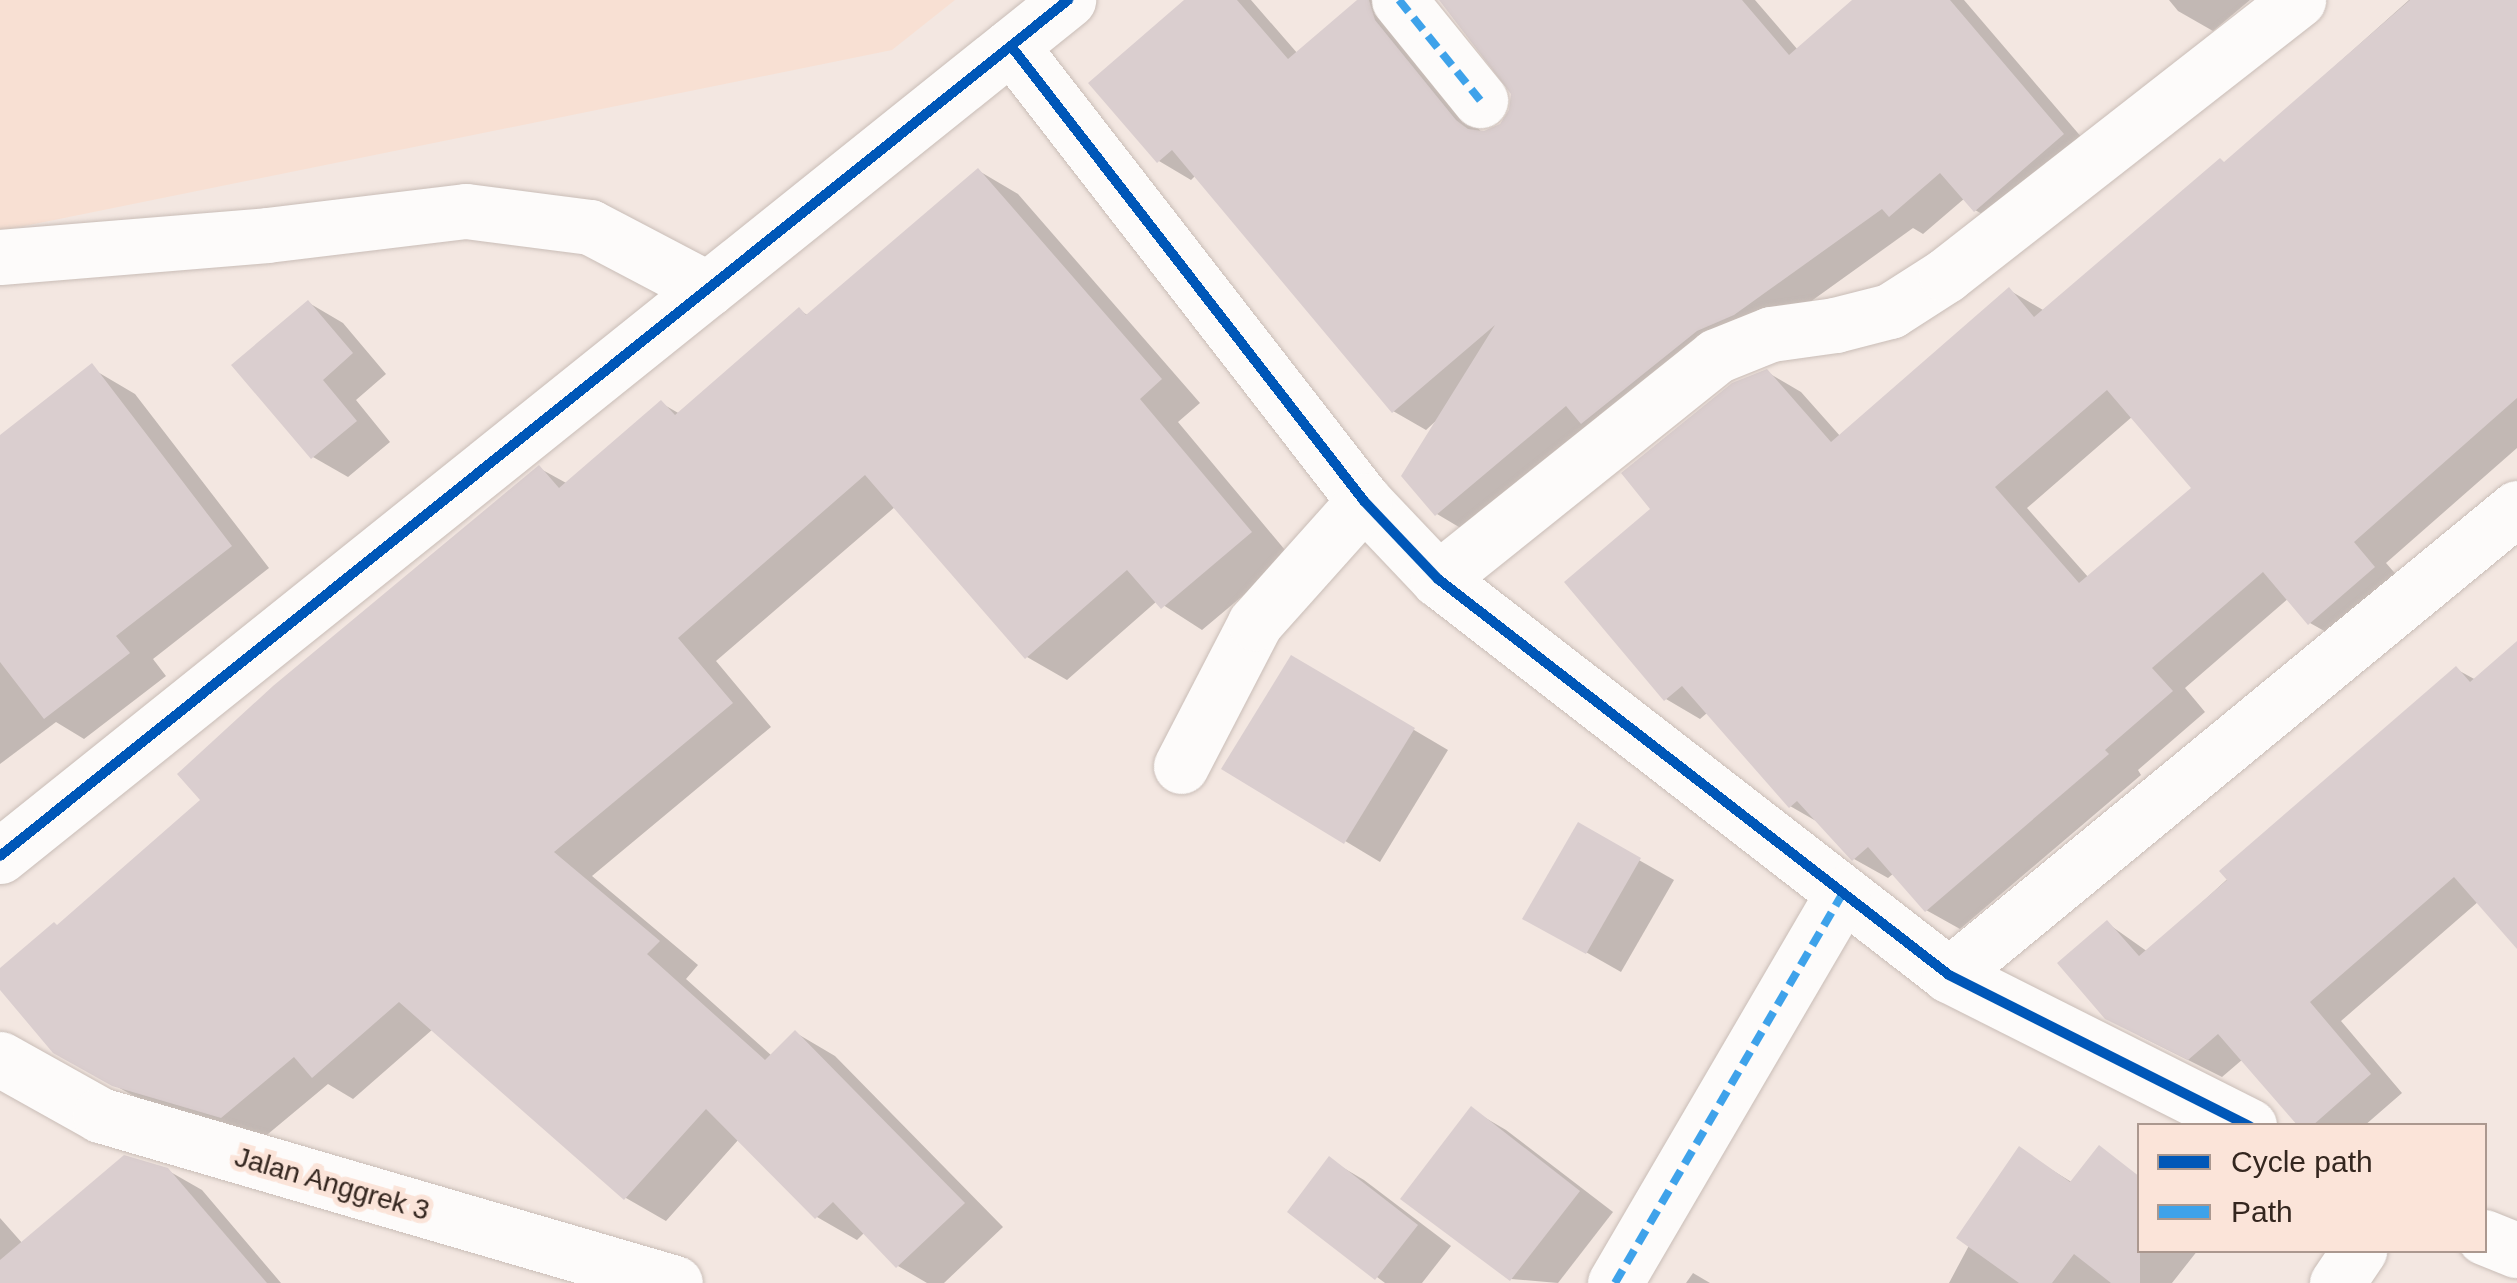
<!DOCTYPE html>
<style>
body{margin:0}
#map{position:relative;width:2517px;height:1283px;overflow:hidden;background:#f3e7e1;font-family:Arial,sans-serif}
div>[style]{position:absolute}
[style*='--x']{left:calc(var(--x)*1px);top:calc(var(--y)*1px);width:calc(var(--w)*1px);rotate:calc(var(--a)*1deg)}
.built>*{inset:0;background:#f8e0d3}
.shadow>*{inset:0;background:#0003}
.building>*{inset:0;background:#dacecf}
.roads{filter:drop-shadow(0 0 2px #c9bdb7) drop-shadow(0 0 2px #c9bdb7)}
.minor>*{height:55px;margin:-27.5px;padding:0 27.5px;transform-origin:27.5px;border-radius:27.5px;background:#fdfbfa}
.quiet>*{height:8px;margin-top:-4px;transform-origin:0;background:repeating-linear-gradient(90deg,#3ea2ea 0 15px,transparent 0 23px)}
.cycleway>*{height:10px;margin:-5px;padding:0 5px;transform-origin:5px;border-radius:5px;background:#0057b8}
span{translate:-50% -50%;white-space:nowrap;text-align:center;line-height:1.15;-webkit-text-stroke:10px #fbe4d9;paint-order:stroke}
.street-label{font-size:28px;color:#34261f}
.legend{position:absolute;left:2137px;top:1123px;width:350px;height:130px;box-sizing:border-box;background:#fbe4d9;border:2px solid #ab988f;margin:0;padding:12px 18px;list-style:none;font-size:30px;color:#34261f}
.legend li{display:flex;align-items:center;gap:20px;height:50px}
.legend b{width:50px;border:2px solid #ab988f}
</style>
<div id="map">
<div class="built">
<i style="clip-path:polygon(0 0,955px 0,892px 50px,0 231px)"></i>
</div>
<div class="shadow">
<i style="clip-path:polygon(1188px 0,1251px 0,1298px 54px,1360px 0,1386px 0,1407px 41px,1482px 133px,1500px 127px,1512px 111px,1513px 94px,1442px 0,1755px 0,1798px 50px,1856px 0,1964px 0,2095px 153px,2008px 229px,1975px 210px,1965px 198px,1923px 234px,1913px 228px,1767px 333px,1469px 533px,1437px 514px,1438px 419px,1426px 430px,1393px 411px,1196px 175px,1191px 180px,1159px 161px)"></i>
<i style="clip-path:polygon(2169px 0,2250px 0,2213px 31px,2178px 11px)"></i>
<i style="clip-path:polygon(evenodd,2409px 0,2517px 0,2517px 448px,2386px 563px,2407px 587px,2344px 642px,2310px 623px,2289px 598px,2185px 688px,2205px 712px,2138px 770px,2141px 775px,1960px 929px,1926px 910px,1894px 873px,1888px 878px,1854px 859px,1823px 825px,1790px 806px,1707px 713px,1700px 719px,1666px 699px,1654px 509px,1767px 372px,1801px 392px,1841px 437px,2009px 290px,2043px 310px,2225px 164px,2409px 0,2133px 416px,2194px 488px,2089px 578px,2027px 508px,2133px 416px)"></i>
<i style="clip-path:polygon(979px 171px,1018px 194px,1200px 403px,1178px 422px,1290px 556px,1202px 630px,1157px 601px,1067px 680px,1027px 657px,896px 506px,716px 661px,771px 727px,592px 876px,698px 965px,686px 979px,772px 1056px,796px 1033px,835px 1056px,1003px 1227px,944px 1283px,927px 1283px,898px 1266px,865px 1232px,857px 1240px,817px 1217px,739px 1139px,666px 1221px,626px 1198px,433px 1029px,353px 1099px,328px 1084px,262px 1139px,155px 1108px,54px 1051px,0 986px,0 971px,58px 927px,204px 801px,539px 468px,568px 484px,661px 403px,680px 414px,799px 310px,809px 316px)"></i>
<i style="clip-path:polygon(309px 303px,343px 323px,386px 374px,356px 400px,390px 442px,348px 477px,313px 457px,235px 365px)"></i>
<i style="clip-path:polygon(96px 371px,135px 394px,269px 568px,153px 659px,166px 676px,84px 739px,56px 722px,0 764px,0 442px)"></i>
<i style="clip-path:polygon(2517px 645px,2517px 946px,2479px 901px,2341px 1021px,2402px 1093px,2364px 1126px,2301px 1126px,2243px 1059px,2222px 1077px,2140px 1036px,2107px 923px,2148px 952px,2456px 669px,2476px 680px)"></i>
<i style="clip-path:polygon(1292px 658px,1448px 750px,1380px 862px,1224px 768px)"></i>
<i style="clip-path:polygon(1579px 826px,1674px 880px,1621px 972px,1526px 918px)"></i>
<i style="clip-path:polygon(1472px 1110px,1506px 1130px,1613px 1212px,1558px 1283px,1511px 1279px)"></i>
<i style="clip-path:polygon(2020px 1150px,2073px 1183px,2140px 1250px,2198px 1250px,2172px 1283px,1949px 1283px)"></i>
<i style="clip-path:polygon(1330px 1160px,1364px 1180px,1451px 1246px,1422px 1283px,1385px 1283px,1290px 1212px)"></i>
<i style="clip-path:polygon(167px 1170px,202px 1190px,281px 1283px,0 1283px,0 1218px,23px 1244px)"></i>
<i style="clip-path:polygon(1693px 1273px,1710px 1283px,1686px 1283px)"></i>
</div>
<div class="building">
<i style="clip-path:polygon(1184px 0,1237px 0,1288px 59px,1357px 0,1369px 0,1375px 20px,1456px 120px,1468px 129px,1484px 131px,1500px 124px,1509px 110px,1511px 94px,1439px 0,1742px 0,1789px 55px,1852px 0,1950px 0,2064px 134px,1974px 212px,1940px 173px,1889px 217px,1882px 209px,1734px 315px,1697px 331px,1581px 424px,1566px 406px,1435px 516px,1401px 476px,1495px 325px,1392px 413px,1172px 150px,1157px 163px,1088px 83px)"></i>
<i style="clip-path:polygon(evenodd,2410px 0,2517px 0,2517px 398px,2354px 542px,2375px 567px,2308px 625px,2263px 572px,2152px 668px,2173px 691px,2105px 750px,2109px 754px,1925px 912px,1868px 847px,1852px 861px,1797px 801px,1789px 808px,1682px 686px,1664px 701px,1564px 582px,1650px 509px,1621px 473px,1732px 383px,1767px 369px,1831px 442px,2009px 287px,2034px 317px,2220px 158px,2224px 162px,2410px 0,2107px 390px,2191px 488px,2079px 583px,1995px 487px,2107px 390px)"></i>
<i style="clip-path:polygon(978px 168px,1162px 379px,1140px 399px,1252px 532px,1161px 609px,1127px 570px,1025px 659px,865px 475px,678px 638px,733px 703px,554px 852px,660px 941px,647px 954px,765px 1060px,795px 1030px,965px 1203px,896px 1268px,833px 1202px,815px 1219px,706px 1109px,624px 1200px,399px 1002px,312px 1078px,294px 1057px,221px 1118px,112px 1086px,53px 1053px,0 990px,0 968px,54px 922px,57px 925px,200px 800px,177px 774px,273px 686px,539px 465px,559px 488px,661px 400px,675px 415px,799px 307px,806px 315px)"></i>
<i style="clip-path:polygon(308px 300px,353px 353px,323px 380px,357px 421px,311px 459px,231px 365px)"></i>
<i style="clip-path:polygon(92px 363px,232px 546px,116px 636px,130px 653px,44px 719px,0 662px,0 435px)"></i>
<i style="clip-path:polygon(2517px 641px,2517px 949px,2454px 877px,2310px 1002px,2371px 1074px,2312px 1126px,2298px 1126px,2218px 1034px,2188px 1060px,2105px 1019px,2057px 963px,2107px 920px,2139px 956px,2227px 880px,2219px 871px,2456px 666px,2470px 682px)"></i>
<i style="clip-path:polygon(1291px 655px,1415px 728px,1344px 844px,1221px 769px)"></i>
<i style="clip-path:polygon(1578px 822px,1641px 858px,1586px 954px,1522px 919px)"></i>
<i style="clip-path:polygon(1471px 1106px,1580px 1191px,1510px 1281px,1400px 1199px)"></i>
<i style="clip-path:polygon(2099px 1145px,2140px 1177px,2140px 1283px,2111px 1283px,2074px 1254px,2052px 1283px,2019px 1283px,1956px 1238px,2019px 1146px,2070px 1182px)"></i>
<i style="clip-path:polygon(124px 1155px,168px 1168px,267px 1283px,0 1283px,0 1260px)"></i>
<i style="clip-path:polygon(1329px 1156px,1418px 1225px,1375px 1280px,1287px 1212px)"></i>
</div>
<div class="roads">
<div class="minor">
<i style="--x:1399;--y:0;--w:129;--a:51"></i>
<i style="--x:1011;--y:46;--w:576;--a:52.19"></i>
<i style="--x:1364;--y:501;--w:108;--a:46.5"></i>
<i style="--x:1438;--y:579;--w:646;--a:37.77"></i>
<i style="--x:1949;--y:975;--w:336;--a:26.7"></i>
<i style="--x:0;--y:257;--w:268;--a:-4.7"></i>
<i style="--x:267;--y:235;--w:200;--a:-6.9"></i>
<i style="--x:466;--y:211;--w:125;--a:7.4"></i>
<i style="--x:590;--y:227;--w:133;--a:27.7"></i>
<i style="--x:1438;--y:579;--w:356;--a:-38.7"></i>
<i style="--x:1716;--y:356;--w:59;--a:-21.8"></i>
<i style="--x:1771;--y:334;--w:65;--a:-8"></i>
<i style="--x:1835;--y:325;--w:57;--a:-14.3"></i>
<i style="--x:1890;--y:311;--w:67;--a:-32.7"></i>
<i style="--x:1946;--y:275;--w:447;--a:-38"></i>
<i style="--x:1181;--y:766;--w:161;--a:-62.6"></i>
<i style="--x:1255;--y:623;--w:164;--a:-48.2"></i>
<i style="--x:0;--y:856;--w:1369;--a:-38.71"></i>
<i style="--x:1949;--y:975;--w:735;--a:-39.43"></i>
<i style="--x:0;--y:1059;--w:115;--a:29.2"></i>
<i style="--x:100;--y:1115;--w:599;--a:16.29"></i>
<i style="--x:2484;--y:1237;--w:35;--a:22"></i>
<i style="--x:1615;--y:1283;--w:450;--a:-59.7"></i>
<i style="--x:2337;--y:1283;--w:40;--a:-56"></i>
</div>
</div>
<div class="quiet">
<i style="--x:1399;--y:0;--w:129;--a:51"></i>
<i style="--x:1615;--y:1283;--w:450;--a:-59.7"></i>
</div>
<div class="cycleway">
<i style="--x:1011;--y:46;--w:576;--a:52.19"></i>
<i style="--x:1364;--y:501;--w:108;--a:46.5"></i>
<i style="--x:1438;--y:579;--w:646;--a:37.77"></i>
<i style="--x:1949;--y:975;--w:336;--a:26.7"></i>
<i style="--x:0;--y:856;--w:1369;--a:-38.71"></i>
</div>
<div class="street-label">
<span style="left:332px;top:1184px;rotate:16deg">Jalan Anggrek 3</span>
</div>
<ul class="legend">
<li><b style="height:12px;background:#0057b8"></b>Cycle path</li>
<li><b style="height:12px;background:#3ea2ea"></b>Path</li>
</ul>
</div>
